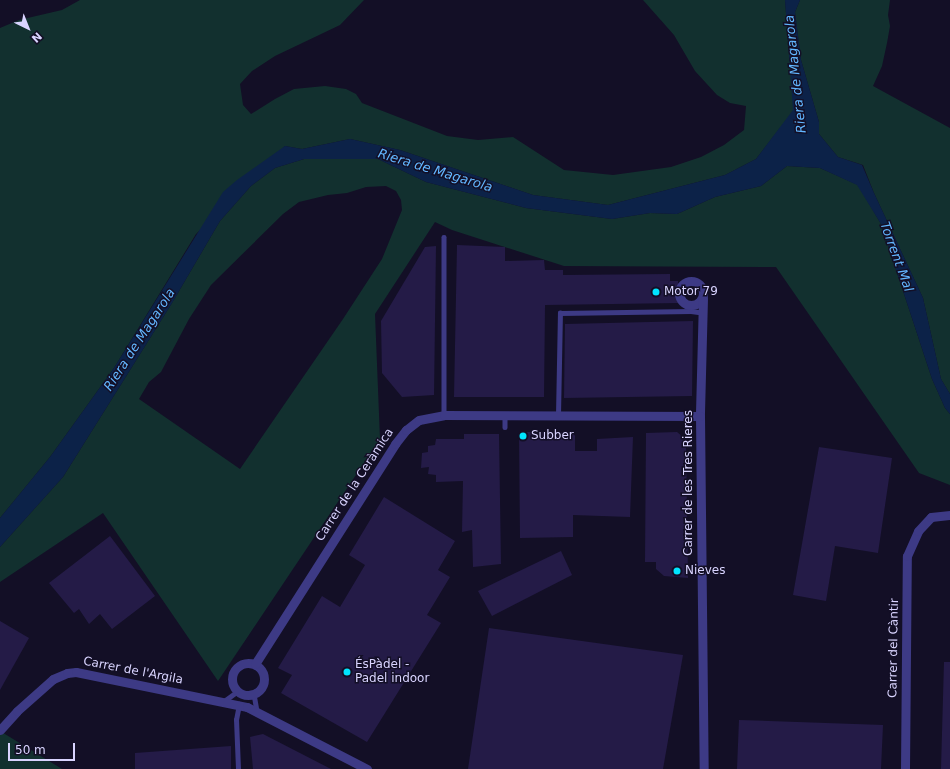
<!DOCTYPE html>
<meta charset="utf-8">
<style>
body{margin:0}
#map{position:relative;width:950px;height:769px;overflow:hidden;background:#130f26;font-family:"DejaVu Sans",sans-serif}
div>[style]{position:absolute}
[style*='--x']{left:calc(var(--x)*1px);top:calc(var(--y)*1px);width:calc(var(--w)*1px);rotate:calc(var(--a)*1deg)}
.green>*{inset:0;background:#12302f}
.water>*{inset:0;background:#0c2248}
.building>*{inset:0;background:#241b47}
.service>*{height:4.5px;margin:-2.25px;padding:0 2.25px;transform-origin:2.25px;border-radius:2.25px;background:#3d3a85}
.minor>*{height:9px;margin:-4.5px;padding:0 4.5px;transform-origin:4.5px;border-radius:4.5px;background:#3d3a85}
.minor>.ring{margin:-4.5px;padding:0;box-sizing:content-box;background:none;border:9px solid #3d3a85;border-radius:50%}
.dots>*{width:11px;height:11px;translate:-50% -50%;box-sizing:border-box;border:2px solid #130f26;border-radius:50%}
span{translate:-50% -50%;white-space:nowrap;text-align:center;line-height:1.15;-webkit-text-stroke:3px #130f26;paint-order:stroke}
.poi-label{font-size:12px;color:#d9d4ff}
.left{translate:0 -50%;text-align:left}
.street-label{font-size:12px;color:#d9d4ff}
.water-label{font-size:13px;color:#62b6ff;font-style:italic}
.north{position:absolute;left:8px;top:8px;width:40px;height:40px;-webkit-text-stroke:3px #130f26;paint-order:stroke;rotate:137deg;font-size:11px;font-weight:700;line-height:16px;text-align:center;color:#d9d4ff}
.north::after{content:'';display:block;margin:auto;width:14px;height:18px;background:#d9d4ff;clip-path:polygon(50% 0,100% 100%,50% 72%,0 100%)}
.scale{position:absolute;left:8px;top:743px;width:67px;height:18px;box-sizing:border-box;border:2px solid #d9d4ff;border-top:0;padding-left:5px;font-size:12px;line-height:14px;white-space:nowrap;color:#d9d4ff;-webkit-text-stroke:3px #130f26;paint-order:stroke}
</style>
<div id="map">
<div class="green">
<i style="clip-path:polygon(80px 0,364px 0,340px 25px,275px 56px,252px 71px,240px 84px,243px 105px,251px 114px,275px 99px,294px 89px,325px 86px,346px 89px,356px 94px,362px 103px,447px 136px,478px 140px,513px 137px,564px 170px,613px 175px,671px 167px,701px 157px,724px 145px,744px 130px,746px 106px,730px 103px,717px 95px,695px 71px,674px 35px,643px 0,785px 0,794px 110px,756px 159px,725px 175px,608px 205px,533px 195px,400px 150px,350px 139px,302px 149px,285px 146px,196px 234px,114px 368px,50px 457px,0 518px,0 28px,19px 20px,62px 10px)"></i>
<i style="clip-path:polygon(800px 0,890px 0,888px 15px,890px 26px,887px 43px,882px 66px,873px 86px,950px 128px,950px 394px,941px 379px,923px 298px,874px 193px,863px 165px,838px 157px,819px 134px,819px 122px,801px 60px,795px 12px)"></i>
<i style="clip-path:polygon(evenodd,304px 159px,378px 159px,426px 182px,526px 208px,612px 219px,650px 213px,677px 214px,715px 197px,761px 186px,787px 166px,820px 168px,858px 185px,881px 224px,932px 379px,945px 408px,950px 414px,950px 485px,919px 473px,776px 267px,564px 266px,452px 230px,435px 222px,375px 314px,380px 439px,218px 681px,103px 513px,0 582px,0 547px,63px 477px,172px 303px,220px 221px,251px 186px,275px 168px,304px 159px,386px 186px,396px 191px,401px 200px,402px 210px,382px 259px,343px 319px,240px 469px,139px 399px,149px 382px,161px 372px,189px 319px,211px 285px,283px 214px,299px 202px,328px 195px,347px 193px,366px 187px,386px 186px)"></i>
<i style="clip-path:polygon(0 731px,62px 769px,0 769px)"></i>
</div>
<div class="water">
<i style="clip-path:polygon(785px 0,800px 0,795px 12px,801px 60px,819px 122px,819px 134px,838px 157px,862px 165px,874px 193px,923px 298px,941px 379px,950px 394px,950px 414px,945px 408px,932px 379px,881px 224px,857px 185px,820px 168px,787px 166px,761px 186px,715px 197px,677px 214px,650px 213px,612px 219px,526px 208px,426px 182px,378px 159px,304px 159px,275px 168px,251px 186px,220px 221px,172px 303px,63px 477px,0 547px,0 518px,50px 457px,114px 368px,223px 192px,237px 180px,285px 146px,302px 149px,350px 139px,400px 150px,533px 195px,608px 205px,725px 175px,756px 159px,793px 110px)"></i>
</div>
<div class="building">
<i style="clip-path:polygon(457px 245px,505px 247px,505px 261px,544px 260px,545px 270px,563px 270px,563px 275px,670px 274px,670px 281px,678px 281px,679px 303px,545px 305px,544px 397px,454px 397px)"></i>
<i style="clip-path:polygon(436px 246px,434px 395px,402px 397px,382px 373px,381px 321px,425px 247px)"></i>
<i style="clip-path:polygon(693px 321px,692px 396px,564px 398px,565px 324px)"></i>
<i style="clip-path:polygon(519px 432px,575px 432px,575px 451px,597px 451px,597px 439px,633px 437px,630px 517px,573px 515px,573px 537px,520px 538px)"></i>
<i style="clip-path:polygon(677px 432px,683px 437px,686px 444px,688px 578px,664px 576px,656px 569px,656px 562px,645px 562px,646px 433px)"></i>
<i style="clip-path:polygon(464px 434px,499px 434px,501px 564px,473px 567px,472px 530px,462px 532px,463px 481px,436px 482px,436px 475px,428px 474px,429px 467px,421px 468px,422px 453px,428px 452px,428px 446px,435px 445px,436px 439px,464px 439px)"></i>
<i style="clip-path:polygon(819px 447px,892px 458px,878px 553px,835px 546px,826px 601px,793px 595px)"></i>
<i style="clip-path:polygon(384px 497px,455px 541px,438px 570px,450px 577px,427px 615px,441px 623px,367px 742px,281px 693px,292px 675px,278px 668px,322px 596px,340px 607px,365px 565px,349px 555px)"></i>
<i style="clip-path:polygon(110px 536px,155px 596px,112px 629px,100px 614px,89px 624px,79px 609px,74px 613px,49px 583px)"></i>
<i style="clip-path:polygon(561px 551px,572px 575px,492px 616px,478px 591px)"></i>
<i style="clip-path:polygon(0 621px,29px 638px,0 690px)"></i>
<i style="clip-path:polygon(489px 628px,683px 655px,663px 769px,468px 769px)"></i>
<i style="clip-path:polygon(944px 662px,950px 662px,950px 769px,941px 769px)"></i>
<i style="clip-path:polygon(739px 720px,883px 725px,881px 769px,737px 769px)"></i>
<i style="clip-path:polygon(263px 734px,331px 769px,253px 769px,250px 737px)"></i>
<i style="clip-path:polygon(231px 746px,231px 769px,135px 769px,135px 753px)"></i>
</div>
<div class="service">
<i style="--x:444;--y:237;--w:178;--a:90"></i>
<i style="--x:505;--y:415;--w:12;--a:90"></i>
<i style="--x:558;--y:415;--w:102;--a:-88.9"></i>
<i style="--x:560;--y:313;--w:131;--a:-0.9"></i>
<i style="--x:691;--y:311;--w:7;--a:8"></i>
<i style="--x:254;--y:694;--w:17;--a:80"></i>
<i style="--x:224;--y:701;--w:17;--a:-36"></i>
<i style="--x:238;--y:769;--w:49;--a:-92.3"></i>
<i style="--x:236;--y:720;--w:16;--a:-79"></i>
</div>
<div class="minor">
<i class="ring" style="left:679px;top:281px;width:15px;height:15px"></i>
<i style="--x:703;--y:298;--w:118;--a:91.5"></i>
<i style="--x:700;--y:416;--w:353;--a:89.4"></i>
<i class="ring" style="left:232px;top:663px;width:23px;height:23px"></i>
<i style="--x:255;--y:664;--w:261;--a:-57.5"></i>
<i style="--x:395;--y:444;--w:18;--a:-52"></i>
<i style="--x:406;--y:430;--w:16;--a:-38"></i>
<i style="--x:419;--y:420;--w:25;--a:-11"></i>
<i style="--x:444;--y:415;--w:256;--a:0.2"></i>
<i style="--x:0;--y:730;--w:25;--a:-48"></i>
<i style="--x:17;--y:711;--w:48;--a:-41.6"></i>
<i style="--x:53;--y:679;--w:15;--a:-23"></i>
<i style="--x:67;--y:673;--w:9;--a:-6"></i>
<i style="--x:76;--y:672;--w:175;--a:11.6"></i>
<i style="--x:247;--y:707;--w:135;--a:27.3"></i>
<i style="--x:905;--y:769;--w:213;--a:-89.5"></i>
<i style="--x:907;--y:556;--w:27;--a:-66"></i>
<i style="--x:918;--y:531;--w:19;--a:-47"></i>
<i style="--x:931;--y:517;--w:19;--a:-6"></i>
</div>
<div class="dots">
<i style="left:656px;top:292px;background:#00e5ff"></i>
<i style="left:523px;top:436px;background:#00e5ff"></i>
<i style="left:677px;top:571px;background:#00e5ff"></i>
<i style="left:347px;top:672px;background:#00e5ff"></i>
</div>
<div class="poi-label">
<span class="left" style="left:664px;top:292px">Motor 79</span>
<span class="left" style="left:531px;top:436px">Subber</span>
<span class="left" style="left:685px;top:571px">Nieves</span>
<span class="left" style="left:355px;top:672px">ÉsPàdel -<br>Padel indoor</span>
</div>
<div class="street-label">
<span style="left:689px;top:483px;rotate:-90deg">Carrer de les Tres Rieres</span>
<span style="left:355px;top:485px;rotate:-57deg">Carrer de la Ceràmica</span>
<span style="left:894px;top:648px;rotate:-89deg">Carrer del Càntir</span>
<span style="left:133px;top:671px;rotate:11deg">Carrer de l'Argila</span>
</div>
<div class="water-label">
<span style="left:796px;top:74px;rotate:-96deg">Riera de Magarola</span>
<span style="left:435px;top:171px;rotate:17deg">Riera de Magarola</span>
<span style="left:896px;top:257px;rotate:70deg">Torrent Mal</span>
<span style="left:140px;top:340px;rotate:-57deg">Riera de Magarola</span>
</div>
<div class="north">N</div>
<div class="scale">50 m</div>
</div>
